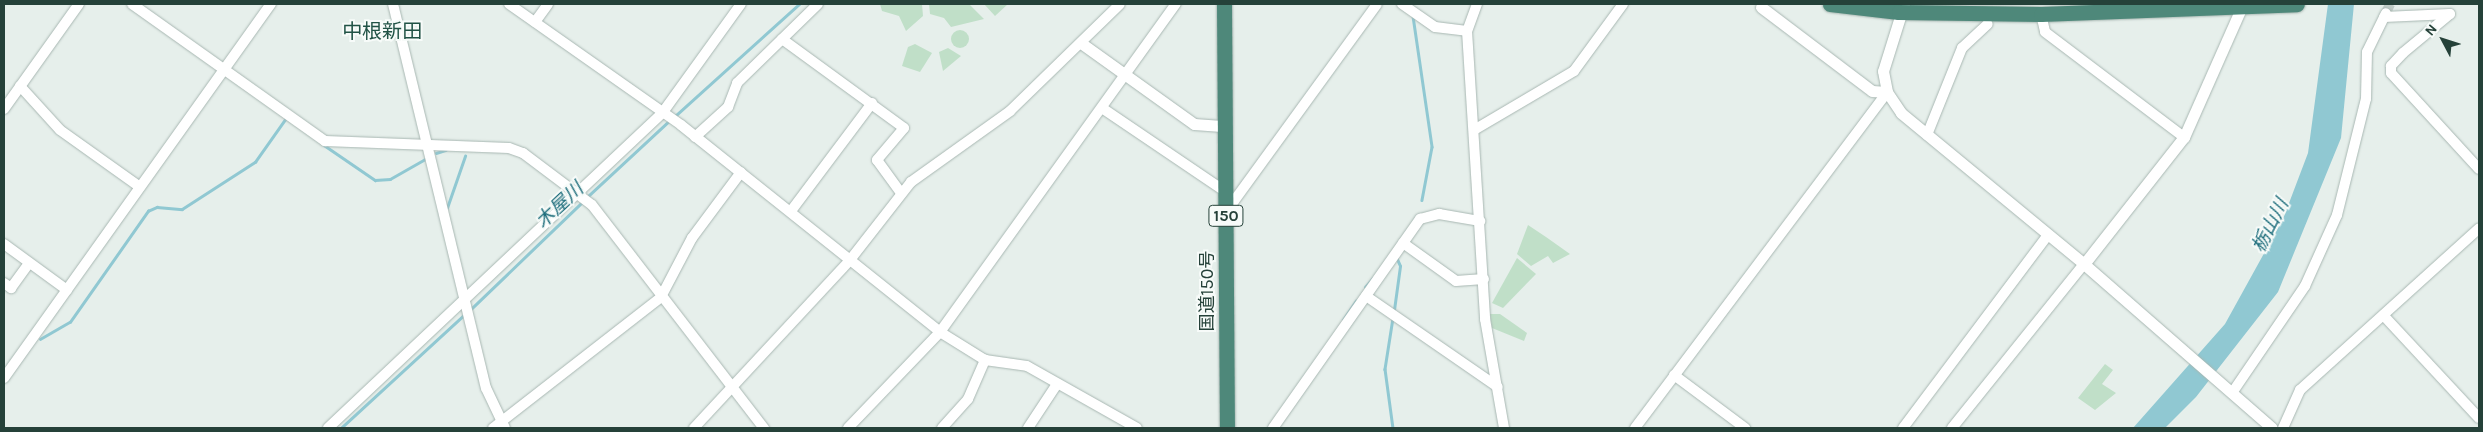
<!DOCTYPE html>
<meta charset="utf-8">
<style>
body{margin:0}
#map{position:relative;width:2483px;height:432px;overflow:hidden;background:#e6efeb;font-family:Karla,"Noto Sans JP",sans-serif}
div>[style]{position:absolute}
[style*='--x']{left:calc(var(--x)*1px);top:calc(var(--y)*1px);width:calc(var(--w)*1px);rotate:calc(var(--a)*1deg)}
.green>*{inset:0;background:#c0dfc8}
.round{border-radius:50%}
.water>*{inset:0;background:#90c8d2}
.stream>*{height:2.5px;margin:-1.25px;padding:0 1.25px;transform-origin:1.25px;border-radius:1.25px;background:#90c8d2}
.minor-tunnel>*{height:10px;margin-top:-5px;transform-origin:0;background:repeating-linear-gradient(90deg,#bfccc7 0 10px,transparent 0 15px)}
.roads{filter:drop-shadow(0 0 1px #a8b7b2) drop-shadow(0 0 1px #a8b7b2)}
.minor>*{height:10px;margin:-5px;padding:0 5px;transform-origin:5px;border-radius:5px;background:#fff}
.tertiary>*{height:11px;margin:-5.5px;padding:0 5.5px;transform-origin:5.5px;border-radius:5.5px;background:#fff}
.trunk>*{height:15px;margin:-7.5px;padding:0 7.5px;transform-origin:7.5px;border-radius:7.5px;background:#4e887a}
span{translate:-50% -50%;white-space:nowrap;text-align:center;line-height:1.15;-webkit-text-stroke:4px #f7fbf9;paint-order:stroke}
.shield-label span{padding:1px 4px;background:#f7fbf9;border:1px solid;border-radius:4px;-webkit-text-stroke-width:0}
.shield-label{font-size:16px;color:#254139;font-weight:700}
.street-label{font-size:18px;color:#254139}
.water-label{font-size:19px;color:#1f6e7c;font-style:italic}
.quarter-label{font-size:20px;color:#215346}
.frame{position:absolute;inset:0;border:5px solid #254139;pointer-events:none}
.north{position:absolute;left:2418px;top:15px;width:50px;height:50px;-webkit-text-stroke:4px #f7fbf9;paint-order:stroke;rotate:310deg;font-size:14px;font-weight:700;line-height:20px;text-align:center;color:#254139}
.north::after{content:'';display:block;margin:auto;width:18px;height:22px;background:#254139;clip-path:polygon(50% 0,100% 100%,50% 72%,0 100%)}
</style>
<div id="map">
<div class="green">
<i style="clip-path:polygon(880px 4px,922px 4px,923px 16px,906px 31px,899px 16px,882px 11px)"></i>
<i style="clip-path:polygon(929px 4px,969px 4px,984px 19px,951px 27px,944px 18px,930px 14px)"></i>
<i style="clip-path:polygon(984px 4px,1008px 4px,995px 16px)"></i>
<i class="round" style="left:951px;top:30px;width:18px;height:18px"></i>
<i style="clip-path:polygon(915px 44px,932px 53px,920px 72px,902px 66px,908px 47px)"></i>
<i style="clip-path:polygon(948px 48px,961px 56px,943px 71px,939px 52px)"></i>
<i style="clip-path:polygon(1528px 225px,1546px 237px,1570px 254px,1553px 263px,1548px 256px,1531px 266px,1517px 254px)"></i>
<i style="clip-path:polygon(1517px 258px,1536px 274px,1503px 308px,1492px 303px)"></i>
<i style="clip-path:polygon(1490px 314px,1500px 314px,1527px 333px,1524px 341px,1492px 328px)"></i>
<i style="clip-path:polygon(2105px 364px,2113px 370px,2102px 384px,2116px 393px,2095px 410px,2078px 398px)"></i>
</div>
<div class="water">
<i style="clip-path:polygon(2328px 4px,2354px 4px,2341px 138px,2278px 292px,2196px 397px,2165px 428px,2133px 428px,2225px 324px,2283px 219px,2308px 153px)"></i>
</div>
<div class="stream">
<i style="--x:1413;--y:16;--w:132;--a:81.7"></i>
<i style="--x:1432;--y:147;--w:54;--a:100.7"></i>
<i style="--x:674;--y:117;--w:169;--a:-42.1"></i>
<i style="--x:324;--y:145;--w:62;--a:34.5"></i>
<i style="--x:375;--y:180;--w:15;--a:-4"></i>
<i style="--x:390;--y:179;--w:43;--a:-29.6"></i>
<i style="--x:436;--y:153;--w:10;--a:-17"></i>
<i style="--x:586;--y:198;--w:115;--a:-42.9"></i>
<i style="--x:447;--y:208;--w:55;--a:-70.9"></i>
<i style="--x:1365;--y:287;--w:12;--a:-48"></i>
<i style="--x:471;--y:309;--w:154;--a:-43.9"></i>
<i style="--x:1394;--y:310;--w:44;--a:-82.2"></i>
<i style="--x:1400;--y:266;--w:10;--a:-114"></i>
<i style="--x:1393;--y:318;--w:52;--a:98.9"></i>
<i style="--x:1385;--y:369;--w:60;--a:82.3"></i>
<i style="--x:1343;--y:320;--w:23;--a:-56"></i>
<i style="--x:40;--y:339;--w:34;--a:-30"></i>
<i style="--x:70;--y:322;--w:136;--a:-54.9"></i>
<i style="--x:148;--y:211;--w:10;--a:-24"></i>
<i style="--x:157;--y:207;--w:25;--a:5"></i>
<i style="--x:182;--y:209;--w:87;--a:-32.8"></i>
<i style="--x:255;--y:162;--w:54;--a:-54.8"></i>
<i style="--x:341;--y:428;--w:168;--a:-42.6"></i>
</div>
<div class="minor-tunnel">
<i style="--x:2386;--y:13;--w:10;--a:-66"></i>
</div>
<div class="roads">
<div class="minor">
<i style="--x:132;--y:4;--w:237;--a:35.4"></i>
<i style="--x:325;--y:141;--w:184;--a:2.2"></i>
<i style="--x:509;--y:148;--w:15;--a:20"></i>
<i style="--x:523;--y:153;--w:86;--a:37"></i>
<i style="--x:592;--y:205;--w:282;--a:52.4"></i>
<i style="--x:393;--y:4;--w:395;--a:76.4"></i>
<i style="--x:486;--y:388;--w:44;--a:64.6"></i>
<i style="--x:509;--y:4;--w:210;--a:35.1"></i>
<i style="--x:681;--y:125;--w:332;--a:38.6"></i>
<i style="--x:940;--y:332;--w:53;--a:31.9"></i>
<i style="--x:985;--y:360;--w:42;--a:8.1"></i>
<i style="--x:1027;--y:366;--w:126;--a:29.4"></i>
<i style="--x:1402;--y:4;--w:40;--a:34.9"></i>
<i style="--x:1435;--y:27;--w:32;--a:7"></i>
<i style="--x:1477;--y:4;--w:29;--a:110"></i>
<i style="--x:1467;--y:31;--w:289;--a:86.4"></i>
<i style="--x:1485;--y:319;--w:111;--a:80.1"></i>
<i style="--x:2041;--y:14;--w:18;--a:77"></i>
<i style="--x:2045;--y:32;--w:174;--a:37.1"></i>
<i style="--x:2384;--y:17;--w:66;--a:-2.6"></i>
<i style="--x:2450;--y:14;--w:61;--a:140.3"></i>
<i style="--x:2403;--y:53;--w:18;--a:133"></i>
<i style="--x:2391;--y:66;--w:7;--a:90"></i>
<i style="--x:2391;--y:73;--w:130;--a:47.5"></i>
<i style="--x:535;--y:22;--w:22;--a:-54"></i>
<i style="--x:782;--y:39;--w:151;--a:36.1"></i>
<i style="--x:904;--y:128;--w:42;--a:130.2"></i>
<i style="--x:877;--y:160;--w:41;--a:54"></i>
<i style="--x:20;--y:86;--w:59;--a:47.7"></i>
<i style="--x:60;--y:130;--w:98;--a:35.5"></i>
<i style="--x:1102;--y:108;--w:150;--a:34.1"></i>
<i style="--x:4;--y:109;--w:129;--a:-54.5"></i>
<i style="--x:1474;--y:130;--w:116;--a:-30.5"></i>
<i style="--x:1574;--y:71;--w:83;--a:-53.8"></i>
<i style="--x:1927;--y:135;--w:94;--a:-68.1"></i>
<i style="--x:1962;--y:48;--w:35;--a:-43"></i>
<i style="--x:695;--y:137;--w:45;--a:-42.3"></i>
<i style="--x:728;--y:107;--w:26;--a:-69"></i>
<i style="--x:737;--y:83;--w:113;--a:-44.3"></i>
<i style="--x:1226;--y:203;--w:8;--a:-14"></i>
<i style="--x:1234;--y:201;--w:243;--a:-54"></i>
<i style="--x:791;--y:211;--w:135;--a:-53.1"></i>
<i style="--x:1403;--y:243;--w:65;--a:35.6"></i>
<i style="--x:1456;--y:281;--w:28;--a:-4"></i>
<i style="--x:4;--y:244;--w:78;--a:36.1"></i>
<i style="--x:4;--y:283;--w:9;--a:36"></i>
<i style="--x:11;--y:288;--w:31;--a:-54"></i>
<i style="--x:1366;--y:296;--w:160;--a:34.6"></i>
<i style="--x:2385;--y:317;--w:138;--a:47.1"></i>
<i style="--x:1674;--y:375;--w:89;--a:36.7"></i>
<i style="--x:4;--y:378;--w:460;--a:-54.5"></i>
<i style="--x:2232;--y:393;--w:130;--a:-55.7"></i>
<i style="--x:2305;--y:286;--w:78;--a:-65.7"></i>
<i style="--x:2337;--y:215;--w:120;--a:-76"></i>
<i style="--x:2366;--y:99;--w:47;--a:-88.8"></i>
<i style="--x:2367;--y:52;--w:43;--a:-64"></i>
<i style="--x:328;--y:428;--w:461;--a:-43.3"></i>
<i style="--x:663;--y:112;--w:133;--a:-54.2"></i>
<i style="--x:493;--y:428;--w:213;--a:-37.9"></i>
<i style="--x:661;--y:297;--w:67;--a:-62.3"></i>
<i style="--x:692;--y:238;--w:82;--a:-53.4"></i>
<i style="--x:694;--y:428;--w:229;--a:-47.1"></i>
<i style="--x:850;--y:260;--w:99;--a:-52"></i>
<i style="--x:911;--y:182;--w:122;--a:-35.6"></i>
<i style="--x:1010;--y:111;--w:153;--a:-44.2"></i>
<i style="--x:848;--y:428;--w:133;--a:-46.2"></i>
<i style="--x:940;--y:332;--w:404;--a:-54.3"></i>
<i style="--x:942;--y:428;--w:39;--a:-48"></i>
<i style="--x:968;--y:399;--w:43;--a:-66.4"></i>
<i style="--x:1028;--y:428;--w:53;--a:-56.6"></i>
<i style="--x:1273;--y:428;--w:256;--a:-54.9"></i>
<i style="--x:1420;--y:219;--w:20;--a:-15"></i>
<i style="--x:1439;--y:214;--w:42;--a:9.7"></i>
<i style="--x:1635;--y:428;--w:420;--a:-53.1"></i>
<i style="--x:1903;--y:428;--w:241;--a:-53.1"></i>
<i style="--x:1952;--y:428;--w:211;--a:-51.2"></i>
<i style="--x:2283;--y:428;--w:42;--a:-65.9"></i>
<i style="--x:2300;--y:390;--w:241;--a:-42.1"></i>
</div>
<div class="tertiary">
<i style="--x:1904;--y:4;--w:70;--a:107.4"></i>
<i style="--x:1883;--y:71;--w:21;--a:79"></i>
<i style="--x:1887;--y:92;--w:25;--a:56"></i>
<i style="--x:1901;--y:113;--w:237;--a:39.5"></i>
<i style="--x:2084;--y:264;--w:249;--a:41.1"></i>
<i style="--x:1761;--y:7;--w:139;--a:37.1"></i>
<i style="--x:1872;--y:91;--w:15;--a:4"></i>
<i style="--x:1081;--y:43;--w:139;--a:35.6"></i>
<i style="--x:1194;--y:124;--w:31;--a:4"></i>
<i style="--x:2084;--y:264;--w:162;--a:-51.8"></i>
<i style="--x:2184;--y:137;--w:145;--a:-66.1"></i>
</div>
<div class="trunk">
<i style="--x:1224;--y:4;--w:424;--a:89.6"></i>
<i style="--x:1830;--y:4;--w:69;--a:6.6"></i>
<i style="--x:1899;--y:12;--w:142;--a:0.8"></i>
<i style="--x:2041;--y:14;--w:256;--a:-2.2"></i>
</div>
</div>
<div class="shield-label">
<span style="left:1226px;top:216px">150</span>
</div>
<div class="street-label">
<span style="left:1207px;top:291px;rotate:-90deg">国道150号</span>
</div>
<div class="water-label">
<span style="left:560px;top:206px;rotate:-43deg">木屋川</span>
<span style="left:2271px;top:226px;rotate:-63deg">栃山川</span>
</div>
<div class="quarter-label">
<span style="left:382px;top:31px">中根新田</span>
</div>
<div class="frame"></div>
<div class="north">N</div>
</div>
